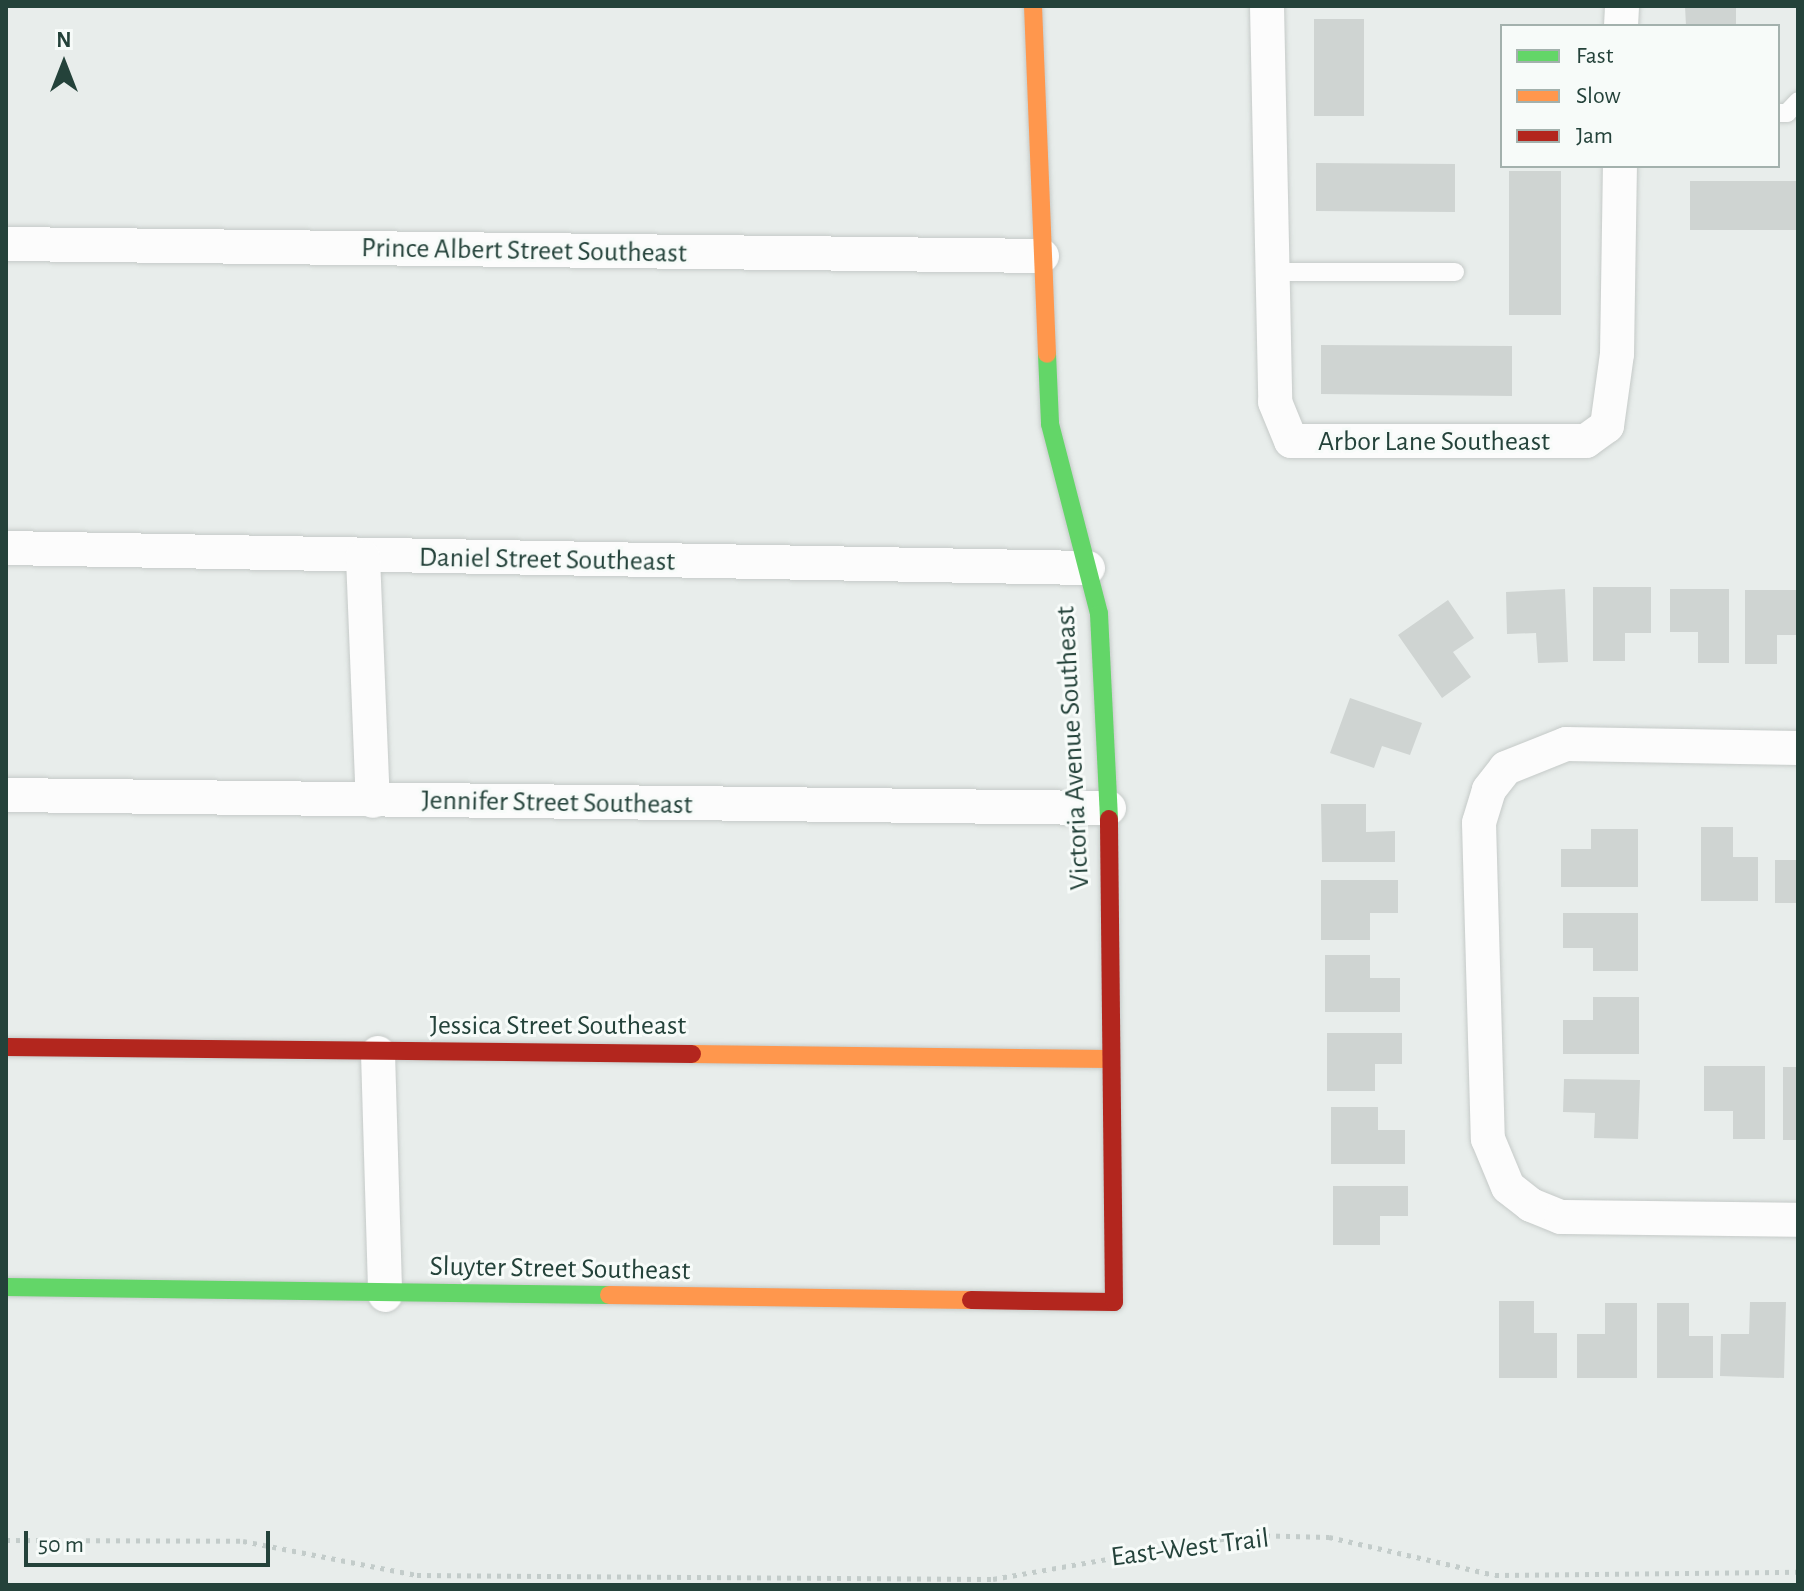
<!DOCTYPE html>
<style>
body{margin:0}
#map{position:relative;width:1804px;height:1591px;overflow:hidden;background:#e8edeb;font-family:"Alegreya Sans",sans-serif}
div>[style]{position:absolute}
[style*='--x']{left:calc(var(--x)*1px);top:calc(var(--y)*1px);width:calc(var(--w)*1px);rotate:calc(var(--a)*1deg)}
.building>*{inset:0;background:#cfd4d2}
.path>*{height:5px;margin-top:-2.5px;transform-origin:0;background:repeating-linear-gradient(90deg,#c3ccca 0 4px,transparent 0 10px)}
.roads{filter:drop-shadow(0 0 2px #c5cac8) drop-shadow(0 0 2px #c5cac8)}
.lane>*{height:18px;margin:-9px;padding:0 9px;transform-origin:9px;border-radius:9px;background:#fcfcfc}
.street>*{height:34px;margin:-17px;padding:0 17px;transform-origin:17px;border-radius:17px;background:#fcfcfc}
.fast>*{height:18px;margin:-9px;padding:0 9px;transform-origin:9px;border-radius:9px;background:#63d668}
.slow>*{height:18px;margin:-9px;padding:0 9px;transform-origin:9px;border-radius:9px;background:#ff974d}
.jam>*{height:18px;margin:-9px;padding:0 9px;transform-origin:9px;border-radius:9px;background:#b3261e}
span{translate:-50% -50%;white-space:nowrap;text-align:center;line-height:1.15;-webkit-text-stroke:6px #f7fbf9;paint-order:stroke}
.street-label{font-size:28px;color:#24423a}
.frame{position:absolute;inset:0;border:8px solid #24423a;pointer-events:none}
.legend{position:absolute;left:1500px;top:24px;width:280px;height:144px;box-sizing:border-box;background:#f7fbf9;border:2px solid #a3b1ad;margin:0;padding:10px 14px;list-style:none;font-size:24px;color:#24423a}
.legend li{display:flex;align-items:center;gap:16px;height:40px}
.legend b{width:40px;border:2px solid #a3b1ad}
.north{position:absolute;left:24px;top:24px;width:80px;height:80px;-webkit-text-stroke:6px #f7fbf9;paint-order:stroke;rotate:0deg;font-size:22px;font-weight:700;line-height:32px;text-align:center;color:#24423a}
.north::after{content:'';display:block;margin:auto;width:28px;height:36px;background:#24423a;clip-path:polygon(50% 0,100% 100%,50% 72%,0 100%)}
.scale{position:absolute;left:24px;top:1531px;width:246px;height:36px;box-sizing:border-box;border:4px solid #24423a;border-top:0;padding-left:10px;font-size:24px;line-height:28px;white-space:nowrap;color:#24423a;-webkit-text-stroke:6px #f7fbf9;paint-order:stroke}
</style>
<div id="map">
<div class="building">
<i style="clip-path:polygon(1685px 6px,1736px 6px,1736px 26px,1686px 26px)"></i>
<i style="clip-path:polygon(1314px 19px,1364px 19px,1364px 116px,1314px 116px)"></i>
<i style="clip-path:polygon(1316px 163px,1455px 164px,1455px 212px,1316px 211px)"></i>
<i style="clip-path:polygon(1509px 171px,1561px 171px,1561px 315px,1509px 315px)"></i>
<i style="clip-path:polygon(1690px 181px,1798px 181px,1798px 230px,1690px 230px)"></i>
<i style="clip-path:polygon(1321px 345px,1512px 346px,1512px 396px,1321px 394px)"></i>
<i style="clip-path:polygon(1593px 587px,1651px 587px,1651px 633px,1625px 633px,1625px 661px,1593px 661px)"></i>
<i style="clip-path:polygon(1565px 589px,1568px 662px,1538px 663px,1536px 633px,1507px 634px,1506px 592px)"></i>
<i style="clip-path:polygon(1670px 589px,1729px 589px,1729px 663px,1698px 663px,1698px 632px,1670px 632px)"></i>
<i style="clip-path:polygon(1745px 590px,1798px 590px,1798px 635px,1777px 635px,1777px 664px,1745px 664px)"></i>
<i style="clip-path:polygon(1448px 600px,1474px 638px,1453px 652px,1471px 677px,1442px 698px,1398px 635px)"></i>
<i style="clip-path:polygon(1350px 698px,1422px 723px,1410px 755px,1382px 746px,1374px 768px,1330px 753px)"></i>
<i style="clip-path:polygon(1321px 804px,1366px 804px,1366px 832px,1395px 831px,1395px 862px,1322px 862px)"></i>
<i style="clip-path:polygon(1701px 827px,1733px 827px,1733px 857px,1758px 857px,1758px 901px,1701px 901px)"></i>
<i style="clip-path:polygon(1591px 829px,1638px 829px,1638px 887px,1561px 887px,1561px 849px,1591px 849px)"></i>
<i style="clip-path:polygon(1775px 860px,1798px 860px,1798px 903px,1775px 903px)"></i>
<i style="clip-path:polygon(1321px 880px,1398px 880px,1398px 913px,1370px 913px,1370px 940px,1321px 940px)"></i>
<i style="clip-path:polygon(1563px 913px,1638px 913px,1638px 971px,1593px 971px,1593px 948px,1563px 948px)"></i>
<i style="clip-path:polygon(1325px 955px,1370px 955px,1370px 978px,1400px 978px,1400px 1012px,1325px 1012px)"></i>
<i style="clip-path:polygon(1593px 997px,1639px 997px,1639px 1054px,1563px 1054px,1563px 1020px,1593px 1020px)"></i>
<i style="clip-path:polygon(1327px 1033px,1402px 1033px,1402px 1064px,1375px 1064px,1375px 1091px,1327px 1091px)"></i>
<i style="clip-path:polygon(1704px 1066px,1765px 1066px,1765px 1139px,1733px 1139px,1733px 1111px,1704px 1111px)"></i>
<i style="clip-path:polygon(1783px 1067px,1798px 1067px,1798px 1140px,1783px 1140px)"></i>
<i style="clip-path:polygon(1564px 1079px,1640px 1080px,1638px 1139px,1594px 1138px,1595px 1113px,1563px 1112px)"></i>
<i style="clip-path:polygon(1331px 1107px,1378px 1107px,1378px 1130px,1405px 1130px,1405px 1164px,1331px 1164px)"></i>
<i style="clip-path:polygon(1333px 1186px,1408px 1186px,1408px 1216px,1380px 1216px,1380px 1245px,1333px 1245px)"></i>
<i style="clip-path:polygon(1499px 1301px,1534px 1301px,1534px 1333px,1557px 1333px,1557px 1378px,1499px 1378px)"></i>
<i style="clip-path:polygon(1750px 1302px,1786px 1302px,1784px 1378px,1720px 1376px,1721px 1334px,1749px 1334px)"></i>
<i style="clip-path:polygon(1605px 1303px,1637px 1303px,1637px 1378px,1577px 1378px,1577px 1334px,1605px 1334px)"></i>
<i style="clip-path:polygon(1657px 1303px,1689px 1303px,1689px 1336px,1713px 1336px,1713px 1378px,1657px 1378px)"></i>
</div>
<div class="path">
<i style="--x:6;--y:1540;--w:237;--a:0.2"></i>
<i style="--x:243;--y:1541;--w:177;--a:11.1"></i>
<i style="--x:417;--y:1575;--w:576;--a:0.4"></i>
<i style="--x:993;--y:1579;--w:257;--a:-9.9"></i>
<i style="--x:1246;--y:1535;--w:83;--a:1.4"></i>
<i style="--x:1329;--y:1537;--w:170;--a:12.9"></i>
<i style="--x:1495;--y:1575;--w:303;--a:-0.6"></i>
</div>
<div class="roads">
<div class="lane">
<i style="--x:1778;--y:113;--w:9;--a:0"></i>
<i style="--x:1787;--y:113;--w:16;--a:-47"></i>
<i style="--x:1271;--y:272;--w:184;--a:0"></i>
</div>
<div class="street">
<i style="--x:1267;--y:6;--w:396;--a:88.8"></i>
<i style="--x:1275;--y:402;--w:42;--a:67.7"></i>
<i style="--x:1291;--y:441;--w:295;--a:0"></i>
<i style="--x:1586;--y:441;--w:26;--a:-36"></i>
<i style="--x:1607;--y:426;--w:73;--a:-82.1"></i>
<i style="--x:1617;--y:354;--w:188;--a:-89.1"></i>
<i style="--x:1621;--y:26;--w:20;--a:-87"></i>
<i style="--x:6;--y:244;--w:1036;--a:0.66"></i>
<i style="--x:6;--y:548;--w:1082;--a:1.06"></i>
<i style="--x:363;--y:557;--w:244;--a:87.7"></i>
<i style="--x:1798;--y:748;--w:232;--a:-179"></i>
<i style="--x:1566;--y:744;--w:65;--a:158.2"></i>
<i style="--x:1506;--y:768;--w:28;--a:128"></i>
<i style="--x:1489;--y:790;--w:34;--a:107"></i>
<i style="--x:1479;--y:823;--w:316;--a:88.4"></i>
<i style="--x:1488;--y:1139;--w:52;--a:67.4"></i>
<i style="--x:1508;--y:1187;--w:29;--a:38"></i>
<i style="--x:1531;--y:1205;--w:32;--a:22"></i>
<i style="--x:1561;--y:1217;--w:237;--a:0.7"></i>
<i style="--x:6;--y:795;--w:1103;--a:0.68"></i>
<i style="--x:378;--y:1053;--w:242;--a:88.3"></i>
</div>
<div class="fast">
<i style="--x:1047;--y:354;--w:70;--a:87.5"></i>
<i style="--x:1050;--y:424;--w:196;--a:75.5"></i>
<i style="--x:1099;--y:614;--w:205;--a:87.2"></i>
<i style="--x:6;--y:1287;--w:603;--a:0.76"></i>
</div>
<div class="slow">
<i style="--x:1033;--y:6;--w:348;--a:87.7"></i>
<i style="--x:692;--y:1054;--w:418;--a:0.7"></i>
<i style="--x:609;--y:1295;--w:362;--a:0.8"></i>
</div>
<div class="jam">
<i style="--x:6;--y:1047;--w:686;--a:0.58"></i>
<i style="--x:971;--y:1300;--w:143;--a:0.8"></i>
<i style="--x:1114;--y:1302;--w:483;--a:-90.6"></i>
</div>
</div>
<div class="street-label">
<span style="left:524px;top:251px;rotate:1deg">Prince Albert Street Southeast</span>
<span style="left:1434px;top:442px">Arbor Lane Southeast</span>
<span style="left:547px;top:560px;rotate:1deg">Daniel Street Southeast</span>
<span style="left:1073px;top:748px;rotate:-93deg">Victoria Avenue Southeast</span>
<span style="left:557px;top:803px;rotate:1deg">Jennifer Street Southeast</span>
<span style="left:558px;top:1026px">Jessica Street Southeast</span>
<span style="left:560px;top:1269px;rotate:1deg">Sluyter Street Southeast</span>
<span style="left:1190px;top:1548px;rotate:-7deg">East-West Trail</span>
</div>
<div class="frame"></div>
<ul class="legend">
<li><b style="height:10px;background:#63d668"></b>Fast</li>
<li><b style="height:10px;background:#ff974d"></b>Slow</li>
<li><b style="height:10px;background:#b3261e"></b>Jam</li>
</ul>
<div class="north">N</div>
<div class="scale">50 m</div>
</div>
